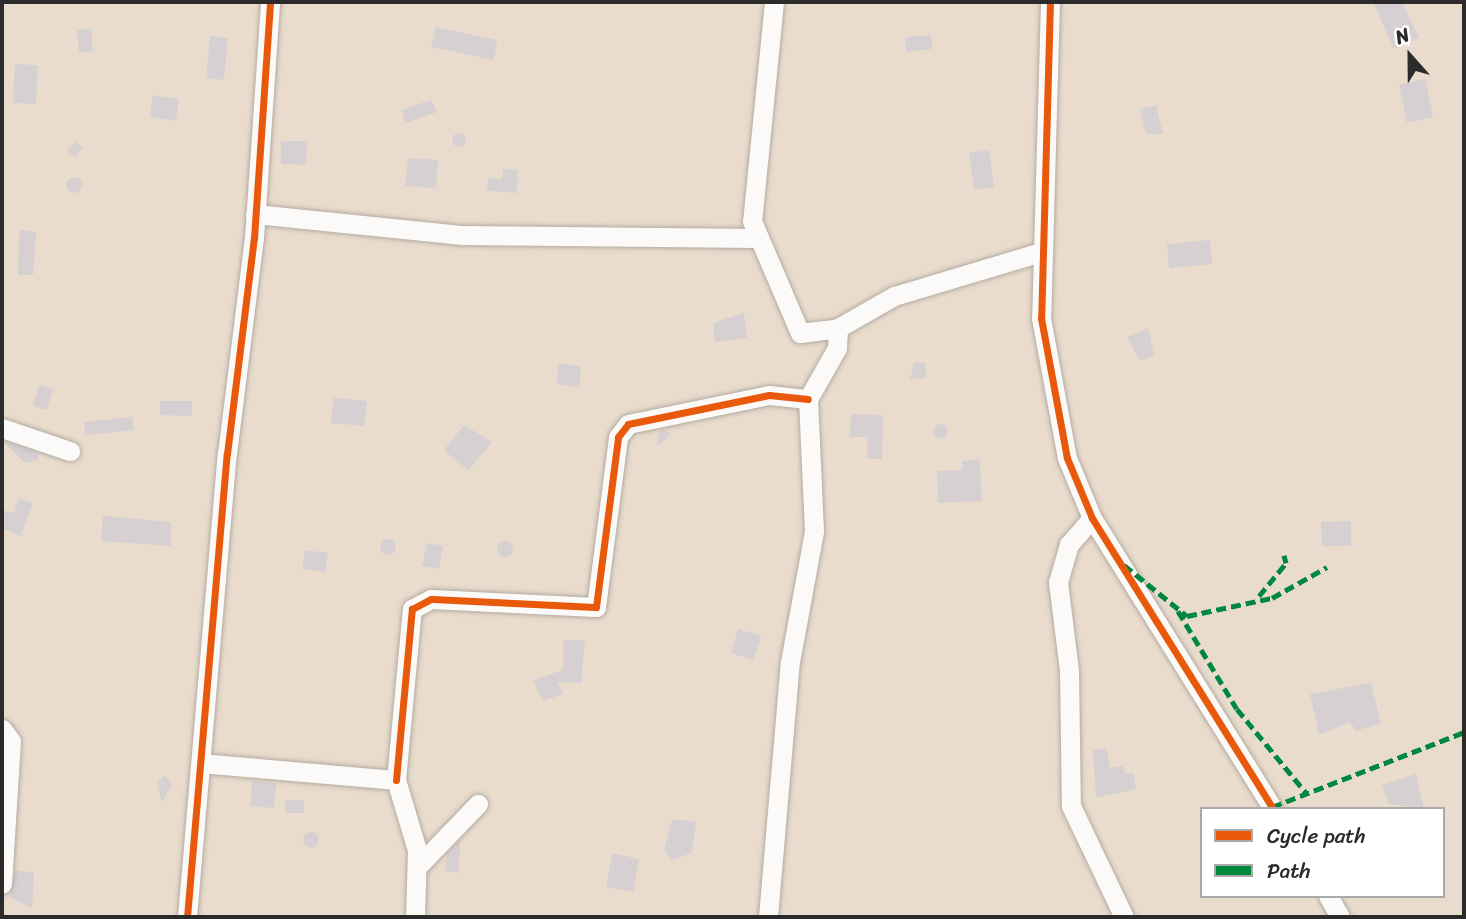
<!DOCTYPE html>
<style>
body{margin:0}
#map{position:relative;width:1466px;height:919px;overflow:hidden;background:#e9dccd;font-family:Sriracha,sans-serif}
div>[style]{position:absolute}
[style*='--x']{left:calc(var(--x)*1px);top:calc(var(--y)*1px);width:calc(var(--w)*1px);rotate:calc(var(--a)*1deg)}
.building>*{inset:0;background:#d7d0d2}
.round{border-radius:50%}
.roads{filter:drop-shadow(0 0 2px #b4aba2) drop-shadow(0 0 2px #b4aba2)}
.street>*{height:19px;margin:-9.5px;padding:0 9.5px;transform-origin:9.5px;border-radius:9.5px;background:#fcfaf8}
.quiet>*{height:5px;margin-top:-2.5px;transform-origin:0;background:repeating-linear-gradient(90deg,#00873e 0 10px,transparent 0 15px)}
.cycleway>*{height:7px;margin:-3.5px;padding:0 3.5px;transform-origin:3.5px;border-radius:3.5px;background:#e8590c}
span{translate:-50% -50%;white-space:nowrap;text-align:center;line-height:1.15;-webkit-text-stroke:6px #fff;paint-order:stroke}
.frame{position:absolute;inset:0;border:4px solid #2b2b2b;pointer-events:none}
.legend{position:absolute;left:1200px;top:807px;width:245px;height:91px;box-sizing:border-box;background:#fff;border:2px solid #aaa;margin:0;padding:9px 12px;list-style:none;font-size:21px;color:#2b2b2b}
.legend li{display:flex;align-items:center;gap:14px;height:35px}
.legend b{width:35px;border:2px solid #aaa}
.north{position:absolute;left:1375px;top:21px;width:70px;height:70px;-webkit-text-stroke:5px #fff;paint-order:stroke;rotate:339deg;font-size:19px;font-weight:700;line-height:28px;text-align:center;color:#2b2b2b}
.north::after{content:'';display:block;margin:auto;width:24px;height:32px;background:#2b2b2b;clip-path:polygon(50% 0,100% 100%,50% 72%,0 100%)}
</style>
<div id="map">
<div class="building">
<i style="clip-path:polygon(1373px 2px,1402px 2px,1419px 38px,1394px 49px)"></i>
<i style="clip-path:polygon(436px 27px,497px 40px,494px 60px,431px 47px)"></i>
<i style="clip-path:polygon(91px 28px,93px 51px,79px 52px,77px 30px)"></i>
<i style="clip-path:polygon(931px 35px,932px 49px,906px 52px,905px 37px)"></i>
<i style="clip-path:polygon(210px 36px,228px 38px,224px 80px,206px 78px)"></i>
<i style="clip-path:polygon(15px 64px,38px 65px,36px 104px,13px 103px)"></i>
<i style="clip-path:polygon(1425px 79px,1433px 117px,1407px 123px,1399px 85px)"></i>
<i style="clip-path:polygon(153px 95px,179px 99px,176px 121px,150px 117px)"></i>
<i style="clip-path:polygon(431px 100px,437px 112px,405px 123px,402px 110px)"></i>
<i style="clip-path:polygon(1156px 105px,1163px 134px,1146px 134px,1140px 109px)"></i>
<i class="round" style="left:452px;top:133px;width:14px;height:14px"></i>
<i style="clip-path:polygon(281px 141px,307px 141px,306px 165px,281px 164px)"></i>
<i style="clip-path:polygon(76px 142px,83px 148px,75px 157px,67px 151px)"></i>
<i style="clip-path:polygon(989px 150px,994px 187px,974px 190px,969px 153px)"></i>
<i style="clip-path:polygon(408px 158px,438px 160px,436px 188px,405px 186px)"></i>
<i style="clip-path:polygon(503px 169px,518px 170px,517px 193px,487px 191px,488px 178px,502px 179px)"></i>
<i class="round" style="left:66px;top:177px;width:16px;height:16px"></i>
<i style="clip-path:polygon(19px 230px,36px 232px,33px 275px,18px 275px)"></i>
<i style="clip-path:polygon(1210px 240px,1212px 264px,1169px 268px,1167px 244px)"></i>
<i style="clip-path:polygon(744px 313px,747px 338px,715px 342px,713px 323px)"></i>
<i style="clip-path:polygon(1148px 328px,1154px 355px,1140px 361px,1127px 337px)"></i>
<i style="clip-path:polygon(559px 363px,581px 366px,579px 387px,556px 384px)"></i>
<i style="clip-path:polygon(914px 363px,925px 363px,926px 378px,910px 379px)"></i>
<i style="clip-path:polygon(39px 385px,53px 389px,47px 410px,33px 406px)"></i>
<i style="clip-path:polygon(334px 398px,367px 401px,364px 426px,331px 423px)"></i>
<i style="clip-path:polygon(160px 401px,192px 401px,192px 416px,160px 415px)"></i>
<i style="clip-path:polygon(851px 414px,883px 415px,882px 459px,867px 459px,867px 437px,850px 437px)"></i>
<i style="clip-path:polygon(132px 417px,134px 430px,85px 435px,84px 422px)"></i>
<i class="round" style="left:934px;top:424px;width:14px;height:14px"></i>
<i style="clip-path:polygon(464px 425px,492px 442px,468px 471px,444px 450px)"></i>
<i style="clip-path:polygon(662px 429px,671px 434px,658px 446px,657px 436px)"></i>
<i style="clip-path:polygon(3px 441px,38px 453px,38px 460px,25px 463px)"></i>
<i style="clip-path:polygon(980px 460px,982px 501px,938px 503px,937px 471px,962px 470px,962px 461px)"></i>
<i style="clip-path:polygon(19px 498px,33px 503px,21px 536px,2px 529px,2px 510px,14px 513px)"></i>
<i style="clip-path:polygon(103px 516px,171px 522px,171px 546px,101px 541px)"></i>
<i style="clip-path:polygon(1351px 521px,1351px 546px,1322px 546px,1321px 522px)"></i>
<i class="round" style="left:380px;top:539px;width:16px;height:16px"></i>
<i class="round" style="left:497px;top:541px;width:16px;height:16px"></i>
<i style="clip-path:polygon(427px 543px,443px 546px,439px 569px,422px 566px)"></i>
<i style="clip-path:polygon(305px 550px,328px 553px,325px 572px,302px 569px)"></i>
<i style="clip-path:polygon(738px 629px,761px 636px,754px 660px,731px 653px)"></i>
<i style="clip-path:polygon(563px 640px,585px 640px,581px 683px,558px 682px,563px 694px,543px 701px,533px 680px,563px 670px)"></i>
<i style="clip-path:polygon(1371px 683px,1381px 723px,1356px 731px,1350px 722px,1319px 735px,1310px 694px)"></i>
<i style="clip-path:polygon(1106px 748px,1110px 768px,1123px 765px,1125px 774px,1133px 773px,1136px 789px,1096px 798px,1093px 750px)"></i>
<i style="clip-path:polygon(1416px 774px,1424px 809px,1389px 804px,1382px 785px)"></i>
<i style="clip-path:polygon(165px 775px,172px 784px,162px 803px,157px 783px)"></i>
<i style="clip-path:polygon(252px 781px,276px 783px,274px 808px,250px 806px)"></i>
<i style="clip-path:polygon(285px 800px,304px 800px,304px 813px,285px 813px)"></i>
<i style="clip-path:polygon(672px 819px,696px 822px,692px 853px,672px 860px,664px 850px)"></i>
<i class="round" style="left:303px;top:832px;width:16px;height:16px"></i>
<i style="clip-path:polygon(460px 840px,459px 873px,445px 871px,447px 854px)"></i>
<i style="clip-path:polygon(612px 853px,639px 859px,633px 892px,606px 887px)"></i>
<i style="clip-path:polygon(15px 871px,34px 872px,32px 908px,9px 897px)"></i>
</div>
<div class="roads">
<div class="street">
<i style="--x:774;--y:2;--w:220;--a:95.7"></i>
<i style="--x:752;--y:221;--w:122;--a:66.8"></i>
<i style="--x:800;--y:333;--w:38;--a:-7"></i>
<i style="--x:838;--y:328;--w:64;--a:-29.7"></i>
<i style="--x:894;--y:296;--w:153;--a:-16.7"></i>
<i style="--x:1050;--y:2;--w:316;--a:91.6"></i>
<i style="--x:1041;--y:318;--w:142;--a:79.5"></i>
<i style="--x:1067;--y:458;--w:65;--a:67.4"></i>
<i style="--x:1092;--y:518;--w:343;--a:58.1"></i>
<i style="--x:255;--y:214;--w:209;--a:5.8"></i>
<i style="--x:463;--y:235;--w:293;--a:0.6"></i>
<i style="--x:2;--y:428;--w:72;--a:18.7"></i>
<i style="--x:1092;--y:518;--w:35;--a:131"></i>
<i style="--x:1069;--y:544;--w:40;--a:106"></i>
<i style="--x:1058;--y:582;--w:89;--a:82.9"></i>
<i style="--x:1069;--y:670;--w:136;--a:89.2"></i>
<i style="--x:1071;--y:806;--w:123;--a:64.5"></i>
<i style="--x:2;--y:729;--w:15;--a:53"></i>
<i style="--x:11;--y:741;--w:143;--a:93.6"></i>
<i style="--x:201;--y:763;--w:196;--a:5"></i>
<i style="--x:396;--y:780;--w:73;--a:73.3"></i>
<i style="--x:417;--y:850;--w:67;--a:91.7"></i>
<i style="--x:396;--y:780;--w:172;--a:-84.7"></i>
<i style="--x:412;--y:609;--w:21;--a:-28"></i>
<i style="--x:431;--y:599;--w:165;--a:2.8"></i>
<i style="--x:596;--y:607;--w:171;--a:-82.6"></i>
<i style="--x:618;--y:437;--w:16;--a:-52"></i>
<i style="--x:628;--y:424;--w:144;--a:-11.6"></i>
<i style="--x:769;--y:395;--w:39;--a:6"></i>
<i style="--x:419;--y:865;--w:85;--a:-46"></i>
<i style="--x:1328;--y:896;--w:24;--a:60"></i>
<i style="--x:187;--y:917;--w:465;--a:-85.1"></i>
<i style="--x:227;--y:454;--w:218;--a:-82.9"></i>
<i style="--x:254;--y:238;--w:237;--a:-86.1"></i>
<i style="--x:768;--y:917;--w:256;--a:-85.1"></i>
<i style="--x:790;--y:662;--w:133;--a:-79.6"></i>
<i style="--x:814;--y:531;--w:132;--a:-92.6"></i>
<i style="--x:808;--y:399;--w:59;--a:-60.4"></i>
<i style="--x:837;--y:348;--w:20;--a:-87"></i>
</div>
</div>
<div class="quiet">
<i style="--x:1124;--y:565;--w:81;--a:39"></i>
<i style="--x:1187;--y:616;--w:87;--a:-12"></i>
<i style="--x:1272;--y:598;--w:63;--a:-29.4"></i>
<i style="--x:1259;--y:596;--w:43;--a:-50.7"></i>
<i style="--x:1286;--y:563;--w:8;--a:-104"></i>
<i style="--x:1178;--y:611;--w:114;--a:59"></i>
<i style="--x:1237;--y:709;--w:110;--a:50.5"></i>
<i style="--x:1272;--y:807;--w:206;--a:-21.3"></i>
</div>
<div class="cycleway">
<i style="--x:1050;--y:2;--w:316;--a:91.6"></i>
<i style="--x:1041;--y:318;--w:142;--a:79.5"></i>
<i style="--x:1067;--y:458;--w:65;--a:67.4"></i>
<i style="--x:1092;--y:518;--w:343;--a:58.1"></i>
<i style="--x:396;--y:780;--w:172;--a:-84.7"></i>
<i style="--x:412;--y:609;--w:21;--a:-28"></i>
<i style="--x:431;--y:599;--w:165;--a:2.8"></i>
<i style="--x:596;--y:607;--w:171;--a:-82.6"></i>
<i style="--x:618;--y:437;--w:16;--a:-52"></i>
<i style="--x:628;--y:424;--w:144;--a:-11.6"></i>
<i style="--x:769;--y:395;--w:39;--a:6"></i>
<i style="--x:187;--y:917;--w:465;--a:-85.1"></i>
<i style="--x:227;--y:454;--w:218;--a:-82.9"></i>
<i style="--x:254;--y:238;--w:237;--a:-86.1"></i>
</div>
<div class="frame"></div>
<ul class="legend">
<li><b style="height:9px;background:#e8590c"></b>Cycle path</li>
<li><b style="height:9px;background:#00873e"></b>Path</li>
</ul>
<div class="north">N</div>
</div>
